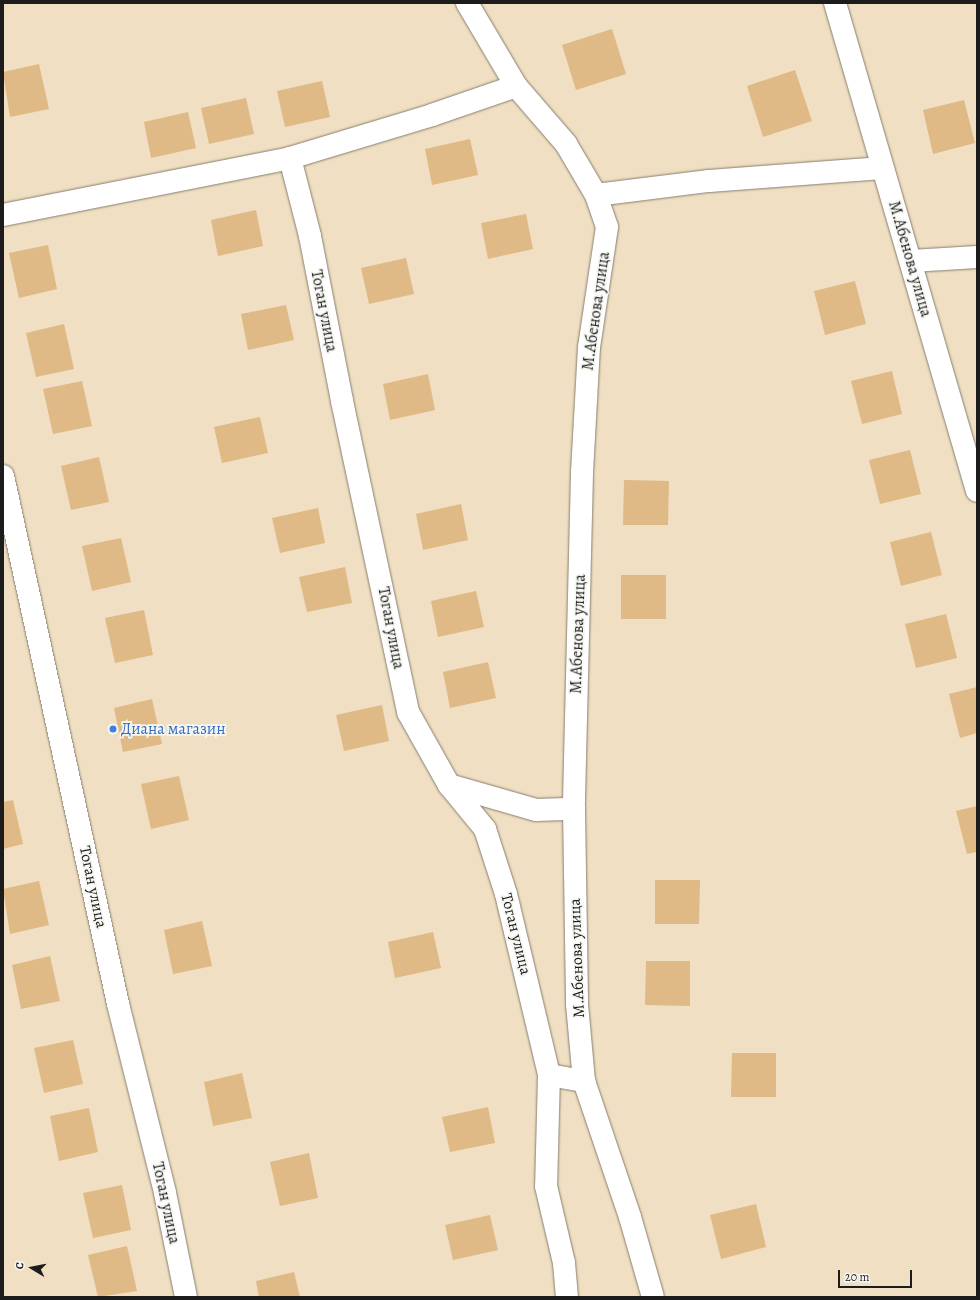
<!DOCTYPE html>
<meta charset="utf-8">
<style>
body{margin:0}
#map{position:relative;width:980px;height:1300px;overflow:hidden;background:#f0dfc2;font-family:Alegreya,serif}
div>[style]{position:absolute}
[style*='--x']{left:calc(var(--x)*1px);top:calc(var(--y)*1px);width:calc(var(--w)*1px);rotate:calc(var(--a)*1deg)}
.building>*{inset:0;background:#dfb986}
.roads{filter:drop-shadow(0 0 1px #867e6f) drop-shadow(0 0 1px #867e6f)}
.street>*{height:22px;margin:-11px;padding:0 11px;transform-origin:11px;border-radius:11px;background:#fff}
.dots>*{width:11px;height:11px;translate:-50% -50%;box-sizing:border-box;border:2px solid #f6f6f2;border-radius:50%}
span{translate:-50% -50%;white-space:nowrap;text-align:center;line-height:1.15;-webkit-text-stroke:3.5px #f6f6f2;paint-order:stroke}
.street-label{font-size:16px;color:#1c1c1c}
.shop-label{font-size:16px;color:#366cbe}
.left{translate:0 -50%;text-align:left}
.frame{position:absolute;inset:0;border:4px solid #1c1c1c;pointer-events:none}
.north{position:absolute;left:12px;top:1248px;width:40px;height:40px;-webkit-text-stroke:3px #f6f6f2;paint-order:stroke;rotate:280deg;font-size:11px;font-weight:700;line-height:16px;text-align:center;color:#1c1c1c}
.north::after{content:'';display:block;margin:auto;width:14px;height:18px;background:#1c1c1c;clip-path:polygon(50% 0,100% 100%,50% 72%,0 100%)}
.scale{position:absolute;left:838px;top:1270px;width:74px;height:18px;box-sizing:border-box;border:2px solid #1c1c1c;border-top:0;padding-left:5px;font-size:12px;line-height:14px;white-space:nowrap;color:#1c1c1c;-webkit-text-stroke:3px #f6f6f2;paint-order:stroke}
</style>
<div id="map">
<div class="building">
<i style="clip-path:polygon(612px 29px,626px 74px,576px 90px,562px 45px)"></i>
<i style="clip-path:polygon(39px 64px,49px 109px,10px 117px,3px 72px)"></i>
<i style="clip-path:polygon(795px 70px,812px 121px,763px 137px,747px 86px)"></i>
<i style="clip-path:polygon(322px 81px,330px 117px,285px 127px,277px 91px)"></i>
<i style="clip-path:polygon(246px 98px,254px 134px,209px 144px,201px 108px)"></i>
<i style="clip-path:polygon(964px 100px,975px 143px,933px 154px,923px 110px)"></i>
<i style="clip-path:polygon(188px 112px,196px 148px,151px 158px,144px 122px)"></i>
<i style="clip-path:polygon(470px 139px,478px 175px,432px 185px,425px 149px)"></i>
<i style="clip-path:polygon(256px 210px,263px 246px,218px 256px,211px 220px)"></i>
<i style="clip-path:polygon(526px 214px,533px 249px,488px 259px,481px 223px)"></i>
<i style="clip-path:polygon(48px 245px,57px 289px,19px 298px,9px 253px)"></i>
<i style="clip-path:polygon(406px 258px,414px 294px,369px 304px,361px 268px)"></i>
<i style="clip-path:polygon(855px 281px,866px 324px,825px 335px,814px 291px)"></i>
<i style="clip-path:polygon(286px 305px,294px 340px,248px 350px,241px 314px)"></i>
<i style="clip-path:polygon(64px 324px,74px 369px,36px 377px,26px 333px)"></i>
<i style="clip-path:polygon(892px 371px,902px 414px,862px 424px,851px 381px)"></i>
<i style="clip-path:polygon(428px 374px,435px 410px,390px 420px,383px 384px)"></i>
<i style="clip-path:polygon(82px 381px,92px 426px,53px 434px,43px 389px)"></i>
<i style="clip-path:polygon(260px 417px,268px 453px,222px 463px,214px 427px)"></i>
<i style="clip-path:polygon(910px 450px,921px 494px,880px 504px,869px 460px)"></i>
<i style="clip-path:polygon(99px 457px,109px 502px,71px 510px,61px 466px)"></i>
<i style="clip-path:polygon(624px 480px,669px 481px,668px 525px,623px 525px)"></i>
<i style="clip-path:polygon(461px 504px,468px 540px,423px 550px,416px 514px)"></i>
<i style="clip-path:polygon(318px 508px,325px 543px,280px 553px,272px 518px)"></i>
<i style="clip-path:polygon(931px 532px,942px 575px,901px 586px,890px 542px)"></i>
<i style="clip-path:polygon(121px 538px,131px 582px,92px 591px,82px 546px)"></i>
<i style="clip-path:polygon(345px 567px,352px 603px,307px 612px,299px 577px)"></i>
<i style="clip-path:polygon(621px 575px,666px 575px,666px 619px,621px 619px)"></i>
<i style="clip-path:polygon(476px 591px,484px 627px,438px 637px,431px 601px)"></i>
<i style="clip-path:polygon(144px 610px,153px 655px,115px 663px,105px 618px)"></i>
<i style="clip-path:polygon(946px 614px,957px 658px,916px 668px,905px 624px)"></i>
<i style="clip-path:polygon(488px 662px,496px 698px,450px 708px,443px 672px)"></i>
<i style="clip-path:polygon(977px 687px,977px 733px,960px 738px,949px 694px)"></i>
<i style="clip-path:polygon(152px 699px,162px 744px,123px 752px,114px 708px)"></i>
<i style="clip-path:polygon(382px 705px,389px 741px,344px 751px,336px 715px)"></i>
<i style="clip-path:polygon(179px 776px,189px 820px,151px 829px,141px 784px)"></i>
<i style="clip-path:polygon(13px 800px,23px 844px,3px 849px,3px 802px)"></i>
<i style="clip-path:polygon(977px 806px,977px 852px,967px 854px,956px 811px)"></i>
<i style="clip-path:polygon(655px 880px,700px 880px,699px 924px,655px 924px)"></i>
<i style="clip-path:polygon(39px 881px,49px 925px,10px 934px,3px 889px)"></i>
<i style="clip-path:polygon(202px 921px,212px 966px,173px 974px,164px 930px)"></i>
<i style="clip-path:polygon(433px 932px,441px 968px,395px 978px,388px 942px)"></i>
<i style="clip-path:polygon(50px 956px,60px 1001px,21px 1009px,12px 965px)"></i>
<i style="clip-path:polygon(646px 961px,690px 961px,690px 1006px,645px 1005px)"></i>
<i style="clip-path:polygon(73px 1040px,83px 1084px,44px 1093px,34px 1048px)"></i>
<i style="clip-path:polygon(732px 1053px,776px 1053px,776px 1097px,731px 1097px)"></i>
<i style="clip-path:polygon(242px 1073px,252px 1118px,213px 1126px,204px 1082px)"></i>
<i style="clip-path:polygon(488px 1107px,495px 1143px,450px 1152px,442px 1117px)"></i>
<i style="clip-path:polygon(89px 1108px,98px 1152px,59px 1161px,50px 1116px)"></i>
<i style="clip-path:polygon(309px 1153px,318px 1198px,280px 1206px,270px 1162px)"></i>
<i style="clip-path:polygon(122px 1185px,131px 1230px,93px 1238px,83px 1193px)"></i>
<i style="clip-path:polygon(756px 1204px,766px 1247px,721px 1259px,710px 1215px)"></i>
<i style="clip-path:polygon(490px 1215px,498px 1250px,453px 1260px,445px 1225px)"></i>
<i style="clip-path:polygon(127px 1246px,137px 1291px,98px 1297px,88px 1255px)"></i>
<i style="clip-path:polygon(294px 1272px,300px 1297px,259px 1297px,256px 1281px)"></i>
</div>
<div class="roads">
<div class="street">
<i style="--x:467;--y:3;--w:96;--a:59.4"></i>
<i style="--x:516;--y:86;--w:77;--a:49.2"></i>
<i style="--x:566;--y:144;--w:59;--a:59.5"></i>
<i style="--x:596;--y:195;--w:34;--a:71"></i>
<i style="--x:607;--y:227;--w:121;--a:98.5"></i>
<i style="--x:589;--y:347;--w:126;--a:93.2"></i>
<i style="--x:582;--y:473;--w:336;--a:91.4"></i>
<i style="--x:574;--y:809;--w:195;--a:89.1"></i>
<i style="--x:577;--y:1004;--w:77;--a:84.8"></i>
<i style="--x:584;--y:1081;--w:144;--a:71.3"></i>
<i style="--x:630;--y:1217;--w:83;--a:74"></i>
<i style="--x:835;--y:3;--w:508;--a:73.78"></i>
<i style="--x:290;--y:158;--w:81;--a:75.6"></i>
<i style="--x:310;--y:236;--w:168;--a:79"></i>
<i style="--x:342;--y:401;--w:318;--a:78"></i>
<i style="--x:408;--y:712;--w:84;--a:60.7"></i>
<i style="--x:449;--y:785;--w:57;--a:50.7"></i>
<i style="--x:485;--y:829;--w:68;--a:72.1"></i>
<i style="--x:506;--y:894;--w:186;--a:76.6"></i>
<i style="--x:549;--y:1075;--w:36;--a:10"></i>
<i style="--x:596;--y:195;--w:114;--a:-7.1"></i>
<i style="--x:709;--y:181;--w:174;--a:-4.3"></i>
<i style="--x:3;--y:215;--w:293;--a:-11.2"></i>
<i style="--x:290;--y:158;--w:148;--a:-16.8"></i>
<i style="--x:432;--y:115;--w:89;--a:-19"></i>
<i style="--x:911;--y:261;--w:66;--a:-3.5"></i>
<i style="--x:3;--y:476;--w:540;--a:77.71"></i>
<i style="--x:118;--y:1004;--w:195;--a:76"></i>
<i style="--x:165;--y:1193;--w:106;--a:78.6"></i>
<i style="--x:449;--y:785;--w:91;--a:16"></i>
<i style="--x:536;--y:810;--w:38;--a:-2"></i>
<i style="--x:549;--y:1075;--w:111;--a:91.5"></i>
<i style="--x:546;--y:1186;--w:79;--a:76.8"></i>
<i style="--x:564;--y:1263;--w:34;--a:85"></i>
</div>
</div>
<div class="dots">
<i style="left:113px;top:729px;background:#3f7fe0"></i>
</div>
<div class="street-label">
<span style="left:910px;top:259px;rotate:74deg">М.Абенова улица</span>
<span style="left:324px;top:311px;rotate:79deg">Тоган улица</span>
<span style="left:596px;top:311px;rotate:-82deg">М.Абенова улица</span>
<span style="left:391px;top:628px;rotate:79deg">Тоган улица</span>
<span style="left:578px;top:634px;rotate:-88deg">М.Абенова улица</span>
<span style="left:93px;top:887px;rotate:78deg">Тоган улица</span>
<span style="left:516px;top:934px;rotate:76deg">Тоган улица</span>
<span style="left:577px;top:958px;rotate:-92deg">М.Абенова улица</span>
<span style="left:166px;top:1203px;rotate:78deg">Тоган улица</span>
</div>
<div class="shop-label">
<span class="left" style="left:121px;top:729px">Диана магазин</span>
</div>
<div class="frame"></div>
<div class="north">С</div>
<div class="scale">20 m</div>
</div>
